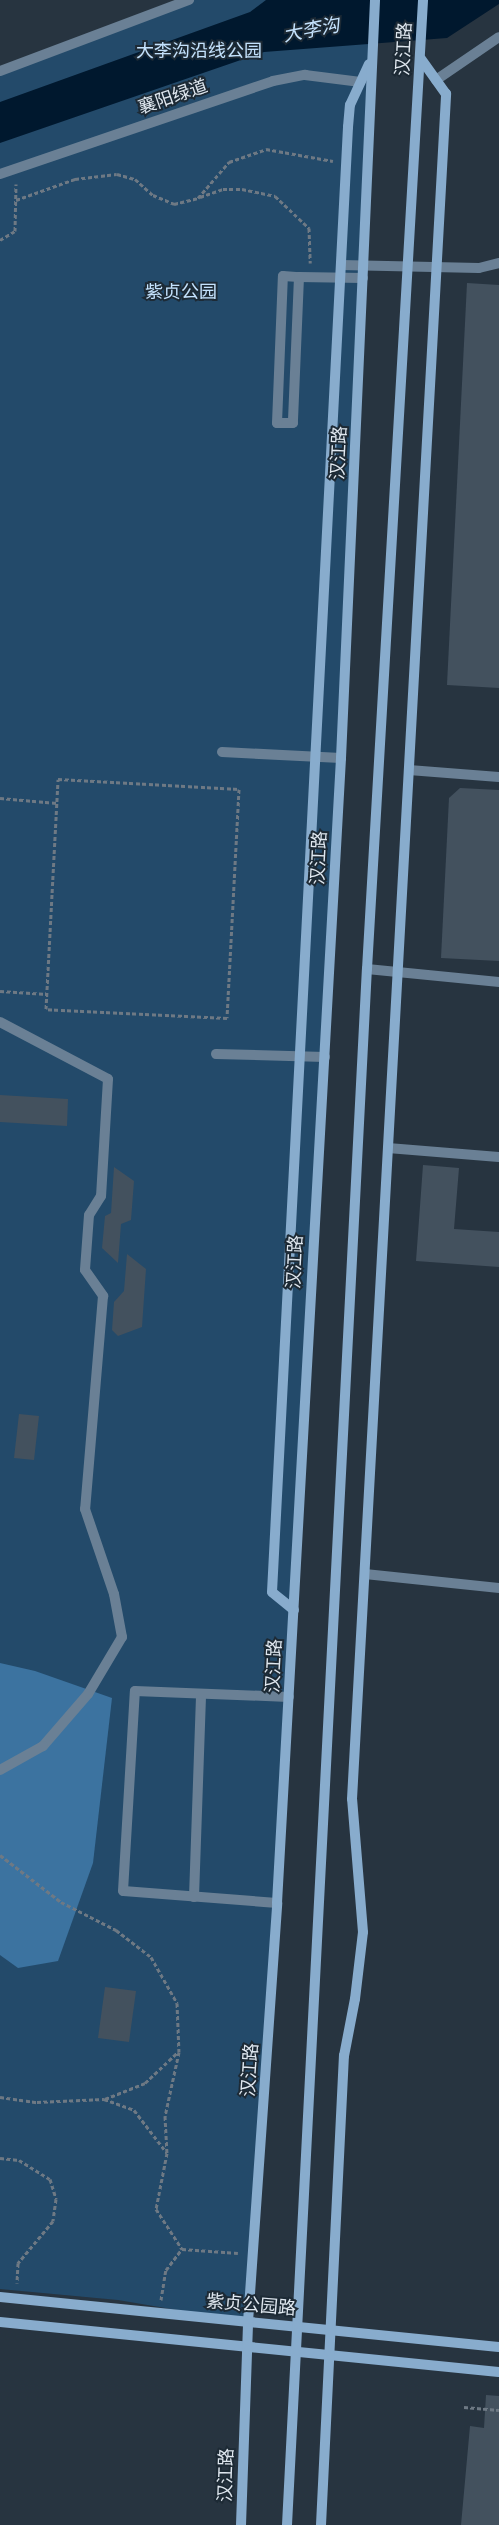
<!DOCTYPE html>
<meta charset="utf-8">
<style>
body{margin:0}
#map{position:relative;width:499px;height:2525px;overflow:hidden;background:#273440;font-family:"Titillium Web","Noto Sans SC",sans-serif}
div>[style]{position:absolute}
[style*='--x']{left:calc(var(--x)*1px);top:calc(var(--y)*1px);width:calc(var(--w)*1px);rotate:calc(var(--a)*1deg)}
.green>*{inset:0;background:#234a6a}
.forest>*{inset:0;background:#3c73a0}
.water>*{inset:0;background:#00182e}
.building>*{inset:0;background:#43515e}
.path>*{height:3px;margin-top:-1.5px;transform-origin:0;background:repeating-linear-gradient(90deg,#6e7984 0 4px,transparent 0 6.5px)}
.lane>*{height:10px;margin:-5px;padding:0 5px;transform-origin:5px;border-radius:5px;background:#6a8095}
.street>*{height:10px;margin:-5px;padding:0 5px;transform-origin:5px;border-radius:5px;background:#6a8095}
.secondary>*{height:10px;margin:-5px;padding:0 5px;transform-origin:5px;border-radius:5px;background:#88accd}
span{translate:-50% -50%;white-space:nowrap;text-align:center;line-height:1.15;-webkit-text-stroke:4px #1d2a35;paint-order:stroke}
.street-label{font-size:18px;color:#e0e8f0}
.park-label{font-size:18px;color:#c4e2fd}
.water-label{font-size:19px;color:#c5e3fe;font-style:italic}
</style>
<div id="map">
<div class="green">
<i style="clip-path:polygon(189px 0,375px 0,325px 1057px,248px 2322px,118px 2300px,0 2289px,0 71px)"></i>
</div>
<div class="forest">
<i style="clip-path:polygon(0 1663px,35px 1671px,112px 1698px,93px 1863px,58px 1961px,18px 1968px,0 1955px)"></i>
</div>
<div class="water">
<i style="clip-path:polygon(266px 0,499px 0,499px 4px,447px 38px,264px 52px,0 143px,0 102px,250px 12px)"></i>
</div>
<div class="building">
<i style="clip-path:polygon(467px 283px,499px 285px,499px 688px,447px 685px)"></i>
<i style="clip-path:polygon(460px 788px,499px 790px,499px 961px,441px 958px,449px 798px)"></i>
<i style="clip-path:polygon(0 1095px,68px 1099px,67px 1126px,0 1122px)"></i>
<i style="clip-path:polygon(423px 1165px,459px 1168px,454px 1229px,499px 1232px,499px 1267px,416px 1261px)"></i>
<i style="clip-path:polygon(114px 1167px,134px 1181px,131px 1220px,121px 1224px,118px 1263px,102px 1248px,105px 1216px,111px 1213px)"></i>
<i style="clip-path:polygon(127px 1254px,146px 1269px,142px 1327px,118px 1336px,112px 1330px,114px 1302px,124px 1291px)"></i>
<i style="clip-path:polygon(19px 1414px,39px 1416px,34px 1460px,14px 1458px)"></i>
<i style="clip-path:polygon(105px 1987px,136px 1991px,129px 2042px,98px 2038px)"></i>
<i style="clip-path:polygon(486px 2395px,499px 2396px,499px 2525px,461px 2525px,470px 2426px,484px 2428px)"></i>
</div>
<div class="path">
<i style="--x:200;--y:197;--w:24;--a:-19"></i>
<i style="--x:223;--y:189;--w:19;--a:0"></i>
<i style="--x:242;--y:189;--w:34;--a:12"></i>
<i style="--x:275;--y:196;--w:47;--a:43.3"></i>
<i style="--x:309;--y:228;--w:35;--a:88"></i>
<i style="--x:16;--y:200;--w:63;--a:-19.6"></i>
<i style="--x:75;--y:179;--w:42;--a:-6.8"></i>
<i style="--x:117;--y:174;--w:19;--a:16"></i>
<i style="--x:135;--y:179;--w:24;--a:42"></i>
<i style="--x:153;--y:195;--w:23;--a:23"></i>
<i style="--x:174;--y:204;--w:25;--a:-14"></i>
<i style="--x:198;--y:198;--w:48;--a:-49.3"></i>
<i style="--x:229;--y:162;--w:39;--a:-19"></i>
<i style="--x:266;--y:149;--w:68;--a:10.2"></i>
<i style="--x:0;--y:240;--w:17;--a:-31"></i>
<i style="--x:15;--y:231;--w:47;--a:-88.8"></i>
<i style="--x:58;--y:779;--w:181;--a:3.2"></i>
<i style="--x:239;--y:789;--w:229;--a:93"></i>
<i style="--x:227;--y:1018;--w:181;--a:-177.2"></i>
<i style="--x:46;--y:1009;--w:230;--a:-87"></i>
<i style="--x:0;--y:798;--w:57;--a:5"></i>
<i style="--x:0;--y:991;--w:47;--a:3.7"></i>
<i style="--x:0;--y:1855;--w:77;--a:37.6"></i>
<i style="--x:61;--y:1902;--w:62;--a:27"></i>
<i style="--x:116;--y:1930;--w:44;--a:37.6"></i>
<i style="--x:151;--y:1957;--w:53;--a:60.5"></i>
<i style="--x:177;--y:2003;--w:49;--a:87.7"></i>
<i style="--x:179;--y:2052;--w:66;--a:102.3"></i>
<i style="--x:165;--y:2116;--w:37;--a:87"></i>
<i style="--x:167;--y:2153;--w:57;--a:101.1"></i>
<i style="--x:156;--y:2209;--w:48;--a:57"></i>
<i style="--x:182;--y:2249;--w:56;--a:4.1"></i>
<i style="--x:0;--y:2097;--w:37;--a:8"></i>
<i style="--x:37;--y:2102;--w:67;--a:-2.6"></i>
<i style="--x:104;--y:2099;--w:32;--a:20"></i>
<i style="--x:134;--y:2110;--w:54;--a:52.5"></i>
<i style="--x:105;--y:2099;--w:43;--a:-21.8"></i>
<i style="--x:145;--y:2083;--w:45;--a:-43.2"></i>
<i style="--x:0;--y:2158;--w:19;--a:6"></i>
<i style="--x:19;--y:2160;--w:36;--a:32"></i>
<i style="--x:50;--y:2179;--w:21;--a:73"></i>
<i style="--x:56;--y:2199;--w:22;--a:98"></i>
<i style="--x:53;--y:2221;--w:55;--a:129.8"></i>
<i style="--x:18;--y:2263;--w:20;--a:93"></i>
<i style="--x:161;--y:2300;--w:30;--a:-81"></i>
<i style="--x:166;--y:2270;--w:26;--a:-53"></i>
<i style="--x:464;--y:2407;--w:35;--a:5"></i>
</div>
<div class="lane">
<i style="--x:299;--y:277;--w:146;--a:92.4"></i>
<i style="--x:293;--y:423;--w:16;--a:180"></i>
<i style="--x:277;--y:423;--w:147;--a:-87.7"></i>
<i style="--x:283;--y:276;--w:16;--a:4"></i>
<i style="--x:299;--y:277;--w:64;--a:0.9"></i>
<i style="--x:222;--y:752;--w:119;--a:2.9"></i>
<i style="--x:409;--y:770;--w:90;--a:4.4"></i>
<i style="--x:216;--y:1054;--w:109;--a:1.6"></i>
<i style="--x:388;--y:1148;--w:111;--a:4.6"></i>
<i style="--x:194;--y:1897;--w:203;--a:-88"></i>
<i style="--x:277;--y:1903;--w:154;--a:-175.5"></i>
<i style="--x:123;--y:1891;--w:200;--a:-86.6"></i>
<i style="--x:135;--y:1691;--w:154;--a:2.2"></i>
</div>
<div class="street">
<i style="--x:0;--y:71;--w:202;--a:-20.6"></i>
<i style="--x:436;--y:80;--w:76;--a:-34.3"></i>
<i style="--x:0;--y:174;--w:288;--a:-18.8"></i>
<i style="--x:273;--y:81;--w:33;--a:-11"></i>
<i style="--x:305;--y:75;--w:56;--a:7.1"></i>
<i style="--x:341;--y:265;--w:138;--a:1.2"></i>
<i style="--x:479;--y:268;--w:21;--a:-14"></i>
<i style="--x:367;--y:969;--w:133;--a:5.6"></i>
<i style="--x:0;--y:1022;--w:122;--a:27.8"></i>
<i style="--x:108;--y:1079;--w:117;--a:93.4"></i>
<i style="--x:101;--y:1196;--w:22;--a:122"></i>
<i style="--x:89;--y:1215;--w:55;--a:94.2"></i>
<i style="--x:85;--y:1270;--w:32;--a:55"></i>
<i style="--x:103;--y:1296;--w:214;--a:94.8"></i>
<i style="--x:85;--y:1509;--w:90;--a:71.2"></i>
<i style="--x:114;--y:1594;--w:44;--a:79.5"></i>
<i style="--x:122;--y:1637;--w:66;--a:120.8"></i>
<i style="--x:88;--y:1694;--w:69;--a:130.9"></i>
<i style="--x:43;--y:1746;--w:49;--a:150.8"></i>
<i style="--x:365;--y:1574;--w:135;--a:6"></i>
</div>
<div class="secondary">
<i style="--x:294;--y:1610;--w:28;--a:-141"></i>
<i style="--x:272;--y:1592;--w:1467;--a:-87.03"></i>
<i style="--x:348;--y:127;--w:22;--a:-85"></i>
<i style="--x:350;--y:105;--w:45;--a:-65.1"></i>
<i style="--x:0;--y:2297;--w:501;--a:5.72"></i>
<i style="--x:0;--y:2322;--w:501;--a:5.72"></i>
<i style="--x:241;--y:2525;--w:203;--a:-88"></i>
<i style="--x:248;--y:2322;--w:420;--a:-86"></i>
<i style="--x:277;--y:1903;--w:1147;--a:-86.8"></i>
<i style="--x:341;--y:758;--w:759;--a:-87.43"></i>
<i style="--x:287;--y:2525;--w:1558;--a:-87.06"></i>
<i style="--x:367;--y:969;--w:971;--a:-86.69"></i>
<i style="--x:321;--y:2525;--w:470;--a:-87.2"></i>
<i style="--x:344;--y:2056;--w:58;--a:-79.1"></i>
<i style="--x:355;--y:1999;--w:67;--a:-83.2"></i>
<i style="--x:363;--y:1932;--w:133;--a:-94.7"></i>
<i style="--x:352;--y:1799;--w:1708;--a:-86.84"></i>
<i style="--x:446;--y:94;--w:43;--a:-125.5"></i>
</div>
<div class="street-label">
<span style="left:404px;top:49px;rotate:-87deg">汉江路</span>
<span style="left:173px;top:97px;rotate:-19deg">襄阳绿道</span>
<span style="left:339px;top:453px;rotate:-87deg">汉江路</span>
<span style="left:319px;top:858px;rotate:-87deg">汉江路</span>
<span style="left:295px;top:1262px;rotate:-87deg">汉江路</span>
<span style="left:274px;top:1666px;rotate:-87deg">汉江路</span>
<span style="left:250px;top:2070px;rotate:-86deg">汉江路</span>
<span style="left:251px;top:2305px;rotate:5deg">紫贞公园路</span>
<span style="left:226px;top:2475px;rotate:-88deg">汉江路</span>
</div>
<div class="park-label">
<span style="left:199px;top:51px">大李沟沿线公园</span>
<span style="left:181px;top:292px">紫贞公园</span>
</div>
<div class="water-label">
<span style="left:311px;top:29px;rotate:-11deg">大李沟</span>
</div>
</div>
